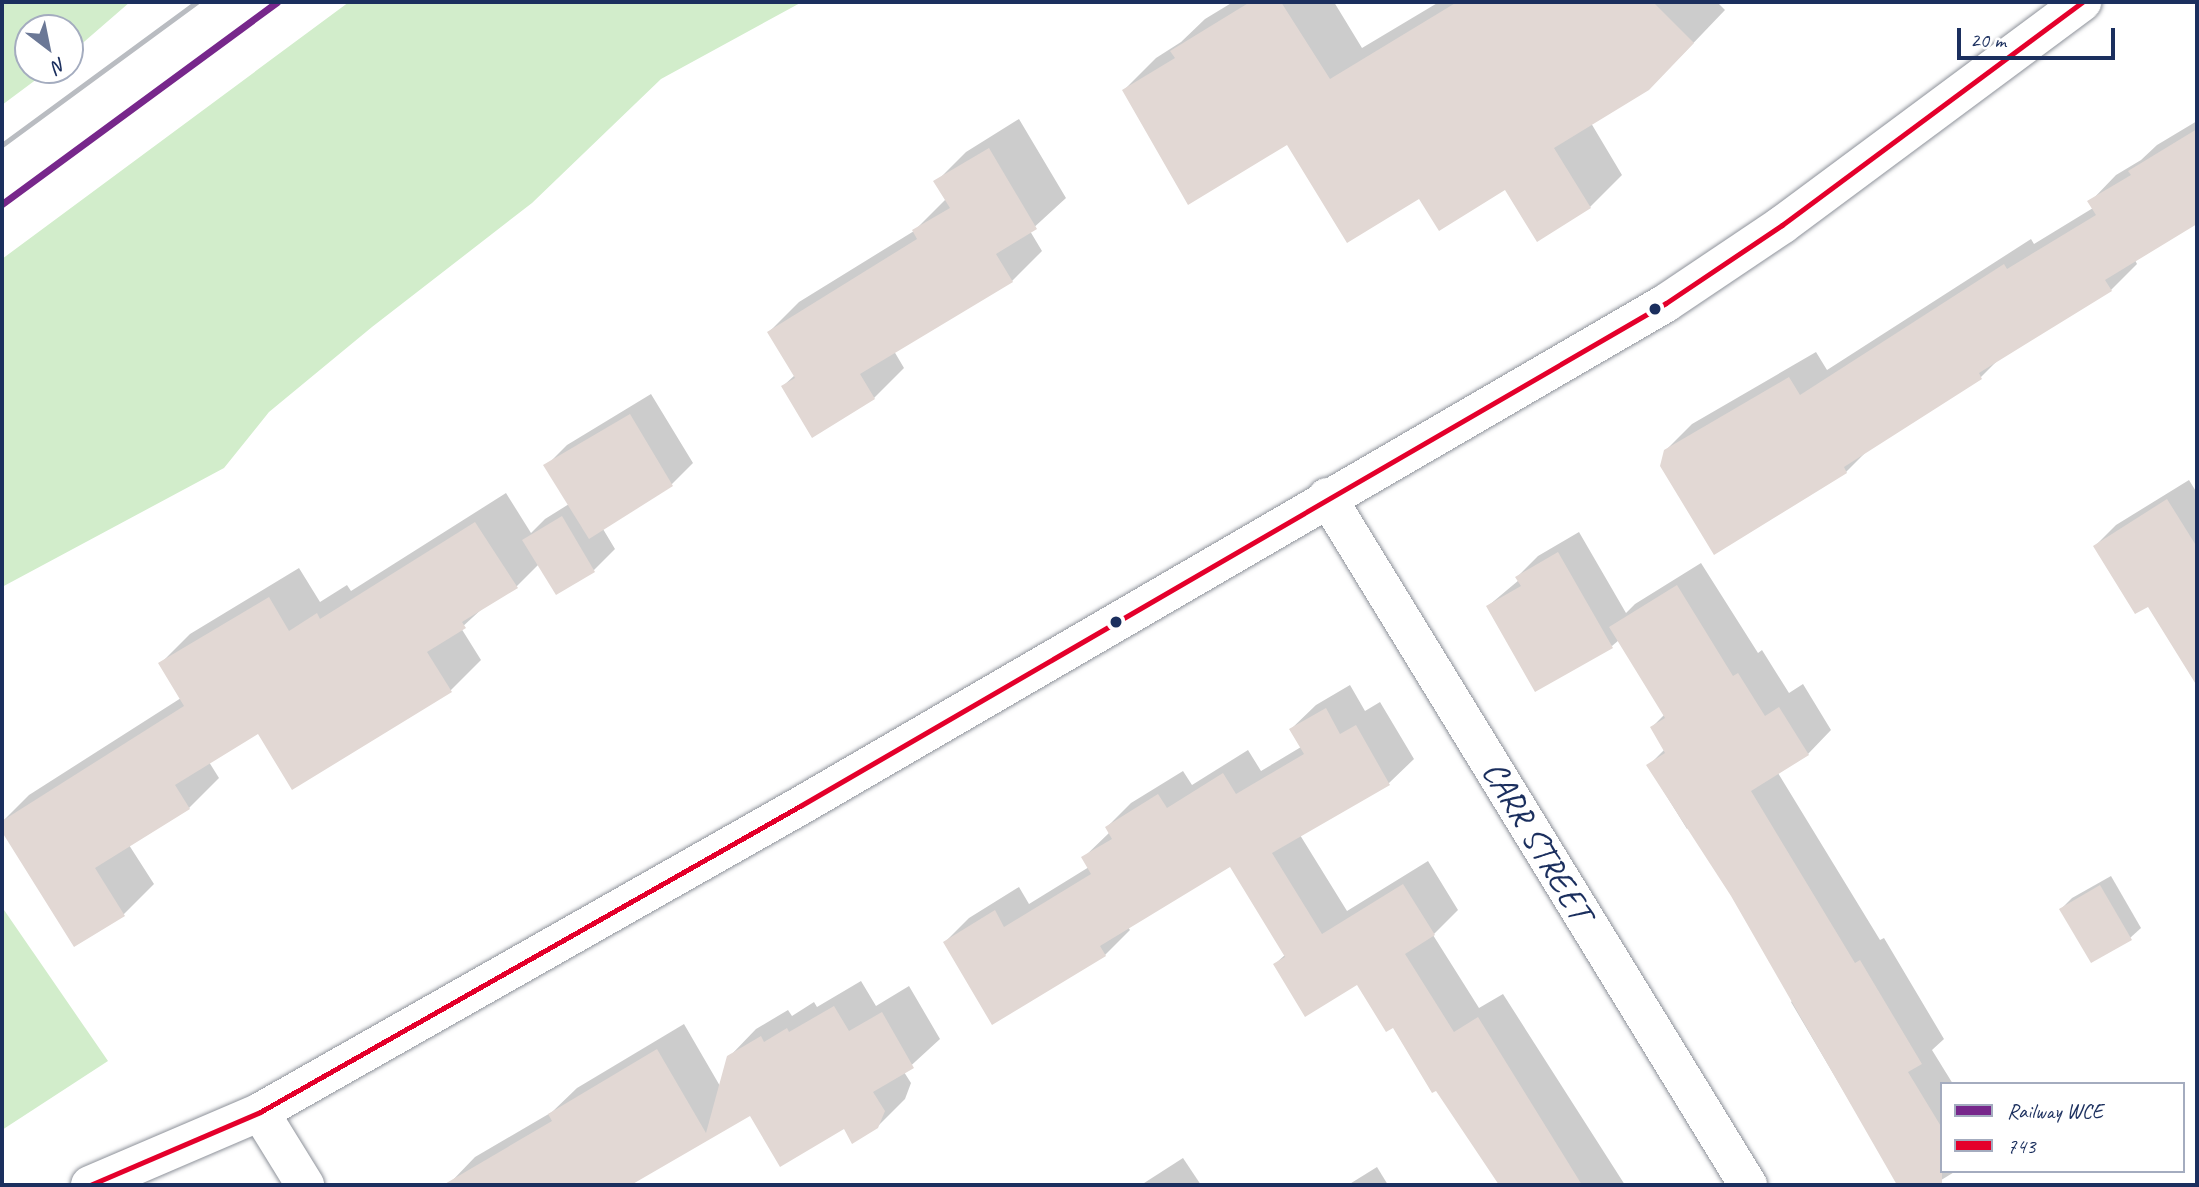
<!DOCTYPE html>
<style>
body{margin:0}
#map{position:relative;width:2199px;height:1187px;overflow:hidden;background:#fff;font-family:Caveat,sans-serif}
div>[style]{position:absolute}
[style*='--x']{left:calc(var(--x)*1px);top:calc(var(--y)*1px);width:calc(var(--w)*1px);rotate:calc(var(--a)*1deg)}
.green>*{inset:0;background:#d2edcb}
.shadow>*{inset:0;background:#0003}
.building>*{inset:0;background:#e2d8d4}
.roads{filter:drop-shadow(0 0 2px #8e929a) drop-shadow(0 0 2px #8e929a)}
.minor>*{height:38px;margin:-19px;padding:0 19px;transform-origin:19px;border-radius:19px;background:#fff}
.rail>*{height:5px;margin:-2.5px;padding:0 2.5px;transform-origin:2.5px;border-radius:2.5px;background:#b9bcc1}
.bus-1>*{height:5px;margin:-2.5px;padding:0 2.5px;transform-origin:2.5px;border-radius:2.5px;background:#e4002b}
.rail-1>*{height:7px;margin:-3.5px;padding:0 3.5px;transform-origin:3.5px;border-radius:3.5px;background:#77278b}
.dots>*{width:19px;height:19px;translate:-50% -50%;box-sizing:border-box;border:4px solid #fff;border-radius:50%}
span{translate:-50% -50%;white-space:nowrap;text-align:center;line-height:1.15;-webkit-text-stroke:6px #fff;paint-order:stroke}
.street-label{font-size:35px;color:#1b2f5e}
.frame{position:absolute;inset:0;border:4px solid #1b2f5e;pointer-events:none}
.legend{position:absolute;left:1940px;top:1082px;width:245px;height:91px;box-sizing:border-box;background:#fff;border:2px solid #a4acbf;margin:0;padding:9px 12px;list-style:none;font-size:21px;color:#1b2f5e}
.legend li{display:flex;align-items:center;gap:14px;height:35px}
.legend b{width:35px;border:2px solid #a4acbf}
.north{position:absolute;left:14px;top:14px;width:70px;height:70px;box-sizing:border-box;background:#fff;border:2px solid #a4acbf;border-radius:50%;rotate:148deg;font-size:19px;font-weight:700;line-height:28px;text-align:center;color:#1b2f5e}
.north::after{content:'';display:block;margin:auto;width:24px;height:32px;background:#6b7896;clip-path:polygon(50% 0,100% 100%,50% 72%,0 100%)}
.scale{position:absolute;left:1957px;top:28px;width:158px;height:32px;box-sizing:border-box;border:4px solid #1b2f5e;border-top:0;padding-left:9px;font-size:21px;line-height:24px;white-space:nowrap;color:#1b2f5e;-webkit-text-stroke:5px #fff;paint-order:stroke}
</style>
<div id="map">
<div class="green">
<i style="clip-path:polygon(2px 2px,130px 2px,70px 54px,70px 28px,28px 28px,28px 70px,49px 70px,2px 105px)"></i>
<i style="clip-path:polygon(349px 2px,802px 2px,661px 79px,532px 203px,372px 327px,269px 412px,224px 468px,2px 587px,2px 259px)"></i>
<i style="clip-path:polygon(2px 907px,108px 1061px,2px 1130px)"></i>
</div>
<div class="shadow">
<i style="clip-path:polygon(1233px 2px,1334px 2px,1362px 48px,1439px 2px,1717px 2px,1725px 10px,1681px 56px,1591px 123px,1622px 175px,1590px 207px,1506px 187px,1420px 197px,1288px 143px,1124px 90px,1156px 58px,1181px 42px,1205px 19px)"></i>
<i style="clip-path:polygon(1019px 119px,1066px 198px,1030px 231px,1042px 251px,1012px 281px,894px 351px,904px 368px,874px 398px,813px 435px,783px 386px,795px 375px,769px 332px,799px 302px,914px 231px,946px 199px,936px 182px,966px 152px)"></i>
<i style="clip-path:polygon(2197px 121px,2197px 222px,2135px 260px,2137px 264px,2111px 290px,2000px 358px,1981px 377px,1871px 447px,1846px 472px,1665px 451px,1692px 424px,1816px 352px,1827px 370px,2031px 239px,2034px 244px,2093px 208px,2090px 202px,2116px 175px,2141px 160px,2157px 145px)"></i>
<i style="clip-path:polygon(651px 394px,693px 463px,672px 484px,603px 529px,615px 549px,594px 570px,539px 564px,517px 586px,484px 607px,461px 628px,481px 660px,451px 690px,407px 719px,258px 731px,209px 762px,219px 778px,189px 808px,129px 845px,154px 884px,124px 914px,75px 945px,2px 829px,2px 822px,29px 795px,181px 698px,160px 664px,190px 634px,299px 568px,320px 602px,347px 585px,351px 591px,506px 493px,531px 533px,545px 519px,569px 504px,546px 466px,567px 445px)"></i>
<i style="clip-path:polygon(2189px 480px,2197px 493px,2197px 660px,2187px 667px,2148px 604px,2095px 546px,2116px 525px)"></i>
<i style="clip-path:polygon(1579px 532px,1626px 613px,1635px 604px,1701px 563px,1758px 653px,1762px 650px,1789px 693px,1803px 684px,1831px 730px,1808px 754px,1778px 773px,1880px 940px,1884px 938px,1944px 1039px,1932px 1050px,1953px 1084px,1942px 1084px,1942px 1171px,1956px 1171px,1933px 1185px,1899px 1185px,1791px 1002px,1794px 999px,1691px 826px,1687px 829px,1648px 766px,1665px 749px,1652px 727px,1665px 714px,1619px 640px,1612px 646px,1488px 606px,1519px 580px,1517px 577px,1538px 556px)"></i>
<i style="clip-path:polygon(1350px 685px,1365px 711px,1380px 702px,1414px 759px,1389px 783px,1300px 835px,1347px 911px,1428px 861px,1458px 910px,1433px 935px,1479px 1008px,1503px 994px,1625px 1185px,1501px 1185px,1393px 1025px,1358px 983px,1275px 964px,1286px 954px,1231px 865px,1128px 927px,1130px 930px,1105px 955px,992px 1022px,945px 942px,969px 918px,1019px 887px,1029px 904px,1089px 867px,1083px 858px,1110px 832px,1107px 827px,1131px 803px,1183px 771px,1192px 785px,1248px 750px,1261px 771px,1301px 747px,1291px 729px,1316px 705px)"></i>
<i style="clip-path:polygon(2111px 876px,2141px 928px,2130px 938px,2061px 909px,2072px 898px)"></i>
<i style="clip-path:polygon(861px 981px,876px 1006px,909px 986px,940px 1039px,904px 1072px,911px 1083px,905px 1099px,877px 1127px,844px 1127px,750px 1113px,627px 1185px,449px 1184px,475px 1157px,552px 1112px,577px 1088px,684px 1024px,720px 1086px,729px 1057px,756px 1029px,788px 1010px,792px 1016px,814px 1002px,817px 1007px)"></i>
<i style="clip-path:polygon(1183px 1158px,1201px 1185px,1141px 1185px)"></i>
<i style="clip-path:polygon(1377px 1167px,1388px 1185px,1348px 1185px)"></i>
</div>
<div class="building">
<i style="clip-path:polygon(1250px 2px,1281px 2px,1330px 79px,1457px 2px,1653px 2px,1694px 43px,1649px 90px,1554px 148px,1591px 208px,1537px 242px,1505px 190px,1439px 231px,1419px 199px,1347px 243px,1287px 145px,1188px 205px,1122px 90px,1175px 58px,1170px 51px)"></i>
<i style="clip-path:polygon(2197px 129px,2197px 224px,2105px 280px,2112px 291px,1979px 373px,1982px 379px,1844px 467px,1847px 473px,1714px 555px,1660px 466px,1664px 450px,1789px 377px,1800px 395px,2004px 264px,2007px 269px,2096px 215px,2087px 201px,2131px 175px,2128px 171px)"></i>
<i style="clip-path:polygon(989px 148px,1037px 229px,996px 254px,1013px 282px,860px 374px,875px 399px,812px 438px,781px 386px,795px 378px,767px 332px,917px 239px,912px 230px,950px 208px,933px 181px)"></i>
<i style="clip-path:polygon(630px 414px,673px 486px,589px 539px,543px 465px)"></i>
<i style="clip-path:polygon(2167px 499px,2197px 547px,2197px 686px,2148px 607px,2135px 614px,2093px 546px)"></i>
<i style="clip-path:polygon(562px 516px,595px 572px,556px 595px,522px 540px)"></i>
<i style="clip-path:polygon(475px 522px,518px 588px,462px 622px,466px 628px,427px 652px,452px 692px,292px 790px,258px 734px,175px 785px,190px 809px,95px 868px,125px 916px,74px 947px,2px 832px,2px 821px,184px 706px,158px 663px,269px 597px,289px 631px,317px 613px,320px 619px)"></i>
<i style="clip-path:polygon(1558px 552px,1613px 648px,1535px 692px,1486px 606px,1521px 586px,1515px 577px)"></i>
<i style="clip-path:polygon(1677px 585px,1733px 676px,1738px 673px,1765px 716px,1779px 707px,1809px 755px,1751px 791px,1855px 963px,1860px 960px,1922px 1064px,1908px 1072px,1942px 1128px,1942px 1185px,1897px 1185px,1731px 896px,1646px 765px,1665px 753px,1650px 727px,1665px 718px,1609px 627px)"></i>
<i style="clip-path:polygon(1326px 708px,1340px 734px,1356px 725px,1390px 785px,1272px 853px,1322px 934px,1403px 884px,1435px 935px,1405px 954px,1454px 1032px,1478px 1017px,1582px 1185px,1499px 1185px,1436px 1091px,1432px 1093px,1393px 1028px,1386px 1032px,1357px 985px,1305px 1017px,1273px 964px,1285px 957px,1230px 867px,1100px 946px,1106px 956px,992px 1025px,943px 942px,995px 910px,1004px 927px,1091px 874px,1081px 857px,1112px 839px,1105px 827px,1158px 794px,1167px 808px,1223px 773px,1236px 794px,1304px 754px,1289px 729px)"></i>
<i style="clip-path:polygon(2100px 885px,2132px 940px,2091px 963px,2059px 909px)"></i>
<i style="clip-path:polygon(834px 1006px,849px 1031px,882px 1012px,914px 1068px,873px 1092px,885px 1111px,878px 1128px,852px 1144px,844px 1129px,780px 1167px,750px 1116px,631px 1185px,443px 1185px,552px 1121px,548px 1114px,657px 1049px,706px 1133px,727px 1056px,761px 1036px,764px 1042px,787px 1028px,789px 1032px)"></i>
</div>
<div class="roads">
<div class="minor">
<i style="--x:1327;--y:497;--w:807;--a:58.54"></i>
<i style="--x:260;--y:1112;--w:86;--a:58.3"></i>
<i style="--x:90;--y:1185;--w:185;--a:-23.2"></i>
<i style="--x:260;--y:1112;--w:621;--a:-29.54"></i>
<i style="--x:800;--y:806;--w:1001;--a:-30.15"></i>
<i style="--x:1666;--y:303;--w:140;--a:-33.9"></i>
<i style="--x:1782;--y:225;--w:374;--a:-36.6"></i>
</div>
</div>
<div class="rail">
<i style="--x:2;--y:145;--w:242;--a:-36.3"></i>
</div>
<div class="bus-1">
<i style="--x:90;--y:1185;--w:185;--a:-23.2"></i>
<i style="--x:260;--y:1112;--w:621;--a:-29.54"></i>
<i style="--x:800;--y:806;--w:1001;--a:-30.15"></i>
<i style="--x:1666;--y:303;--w:140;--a:-33.9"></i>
<i style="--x:1782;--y:225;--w:374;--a:-36.6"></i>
</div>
<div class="rail-1">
<i style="--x:2;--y:204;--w:341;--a:-36.3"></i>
</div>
<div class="dots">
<i style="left:1655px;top:309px;background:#1b2f5e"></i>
<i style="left:1116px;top:622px;background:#1b2f5e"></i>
</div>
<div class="street-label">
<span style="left:1537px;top:841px;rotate:59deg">CARR STREET</span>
</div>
<div class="frame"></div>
<ul class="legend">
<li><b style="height:9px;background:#77278b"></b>Railway WCE</li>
<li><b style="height:9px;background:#e4002b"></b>743</li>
</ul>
<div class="north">N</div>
<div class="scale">20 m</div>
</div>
